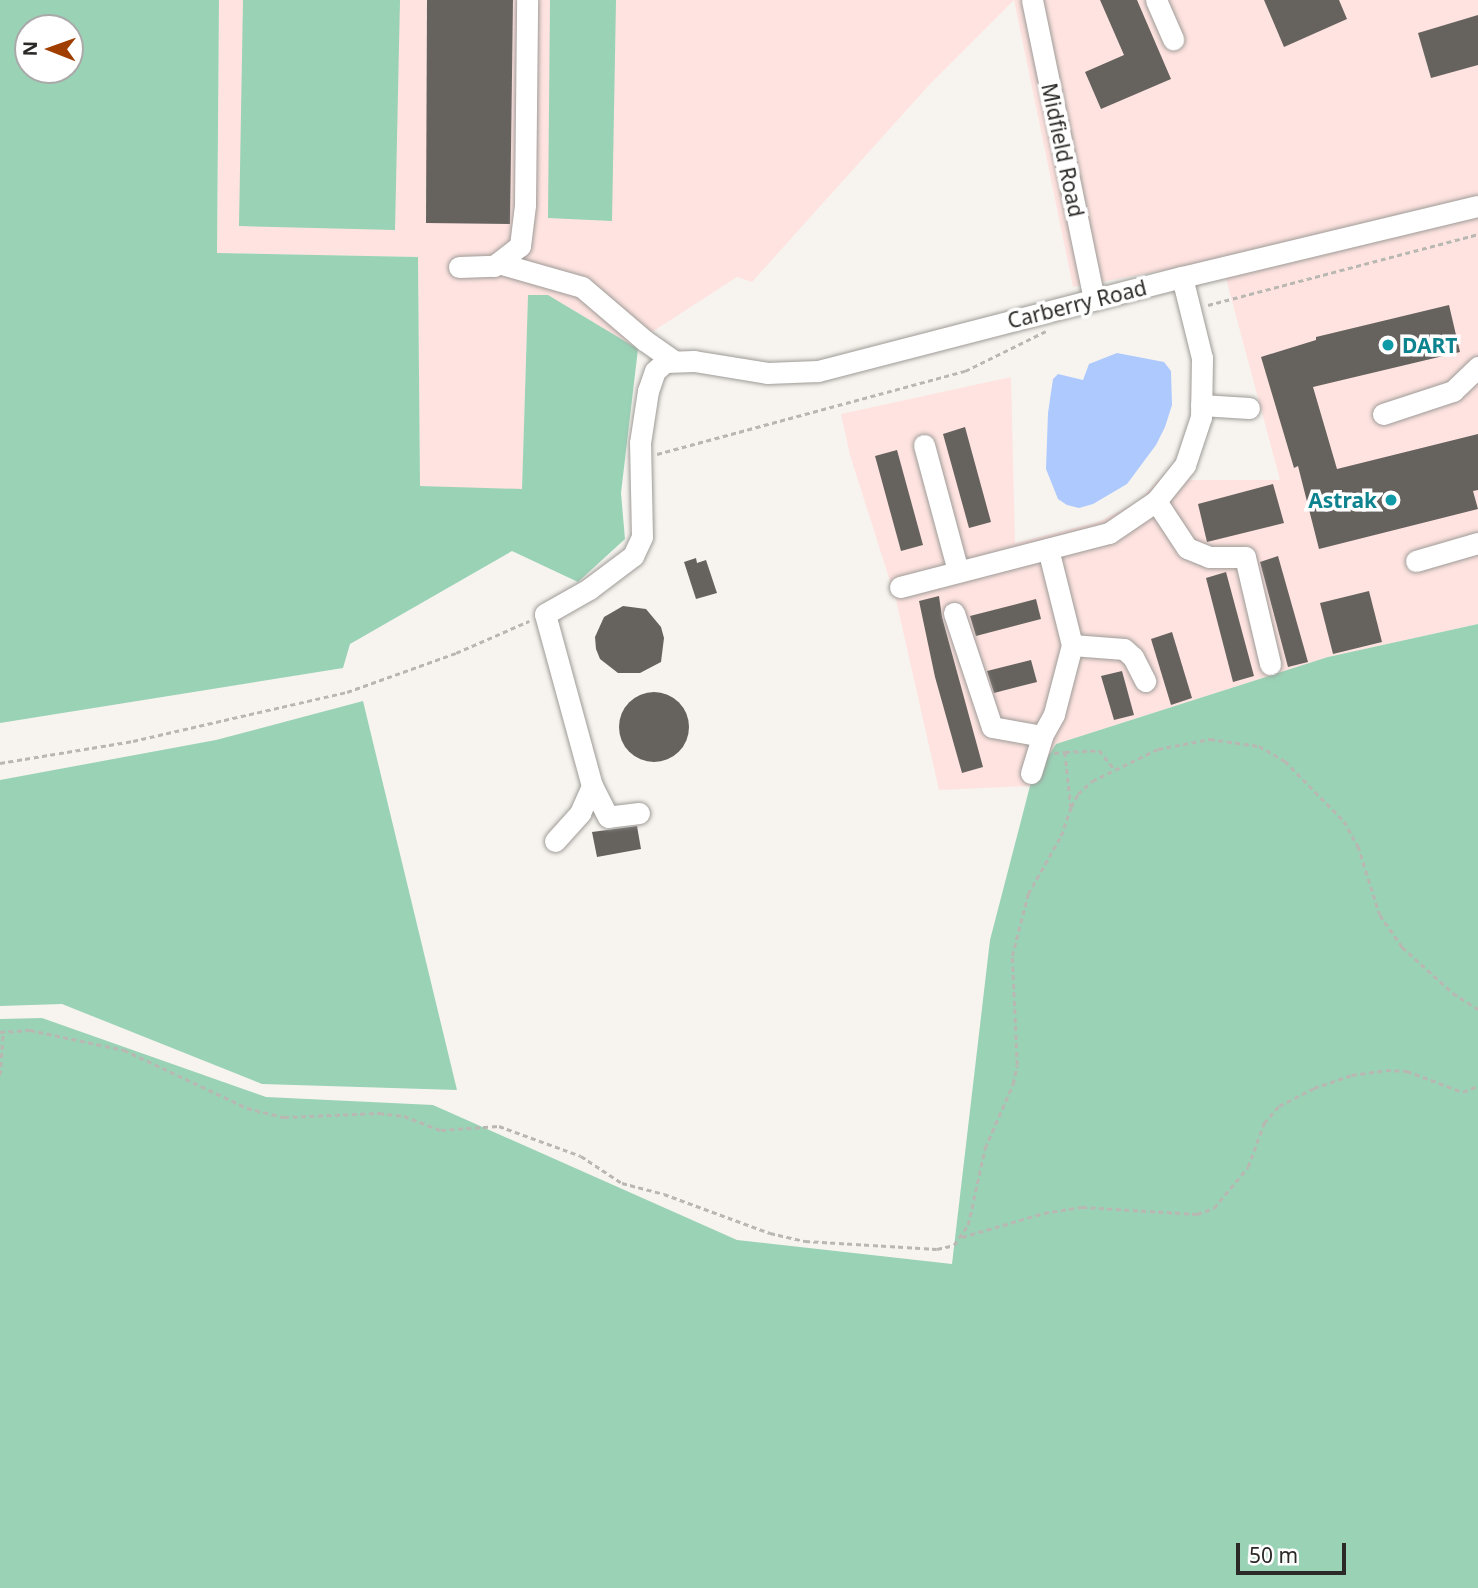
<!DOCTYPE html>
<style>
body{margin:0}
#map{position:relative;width:1478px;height:1588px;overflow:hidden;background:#f7f4ef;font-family:"Noto Sans",sans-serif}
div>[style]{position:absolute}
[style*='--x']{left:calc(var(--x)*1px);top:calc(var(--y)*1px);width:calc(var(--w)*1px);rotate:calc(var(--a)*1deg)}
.industrial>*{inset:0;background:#fee3e0}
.green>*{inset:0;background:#9ad2b6}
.water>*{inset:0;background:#adc9fe}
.building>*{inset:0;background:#66635f}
.round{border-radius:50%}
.path>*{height:2.5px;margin-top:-1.25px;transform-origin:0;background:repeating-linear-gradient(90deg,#b9b7b2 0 5px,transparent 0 8.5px)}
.roads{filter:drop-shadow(0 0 2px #9e9b97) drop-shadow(0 0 2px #9e9b97)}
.minor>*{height:21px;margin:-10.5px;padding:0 10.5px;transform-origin:10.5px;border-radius:10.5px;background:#fff}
.dots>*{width:19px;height:19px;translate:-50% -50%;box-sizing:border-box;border:4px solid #fff;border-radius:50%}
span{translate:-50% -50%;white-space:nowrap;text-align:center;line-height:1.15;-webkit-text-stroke:7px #fff;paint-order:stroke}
.street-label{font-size:21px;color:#2a2927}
.culture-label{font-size:21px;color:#0d838f;font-weight:700}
.left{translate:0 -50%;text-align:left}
.right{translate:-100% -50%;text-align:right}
.north{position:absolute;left:14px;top:14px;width:70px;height:70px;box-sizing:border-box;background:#fff;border:2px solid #aaa9a9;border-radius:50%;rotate:271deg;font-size:19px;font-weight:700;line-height:28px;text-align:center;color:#2a2927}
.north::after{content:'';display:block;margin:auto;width:24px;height:32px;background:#a03e00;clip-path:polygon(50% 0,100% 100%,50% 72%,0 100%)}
.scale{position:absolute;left:1236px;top:1543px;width:110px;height:32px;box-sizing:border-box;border:4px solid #2a2927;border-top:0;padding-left:9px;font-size:21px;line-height:24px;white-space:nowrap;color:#2a2927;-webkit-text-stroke:5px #fff;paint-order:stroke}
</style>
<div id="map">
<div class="industrial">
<i style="clip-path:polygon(219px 0,1478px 0,1478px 624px,1328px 657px,1056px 744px,1030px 786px,939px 790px,896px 600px,850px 455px,841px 414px,1011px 377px,1015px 543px,1098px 522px,1139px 501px,1158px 480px,1280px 480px,1221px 260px,1073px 287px,1014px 0,930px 84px,752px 282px,737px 277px,649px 334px,638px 349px,548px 296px,528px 295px,522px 490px,420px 486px,418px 257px,217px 253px)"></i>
</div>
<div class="green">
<i style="clip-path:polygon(evenodd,0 0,219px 0,217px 253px,418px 257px,420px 486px,522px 489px,528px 295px,548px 295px,638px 349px,621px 493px,625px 539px,578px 582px,512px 551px,350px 644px,343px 668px,0 723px,0 0,28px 28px,70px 28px,70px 70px,28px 70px,28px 28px)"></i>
<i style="clip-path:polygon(243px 0,400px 0,395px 230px,239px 226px)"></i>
<i style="clip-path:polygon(550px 0,616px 0,612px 221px,548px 218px)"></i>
<i style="clip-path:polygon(1478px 624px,1478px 1588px,0 1588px,0 1019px,42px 1018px,266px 1097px,433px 1105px,737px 1240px,952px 1264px,990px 940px,1030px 786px,1056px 744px,1328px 657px)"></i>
<i style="clip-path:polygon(363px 701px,457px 1090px,262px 1084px,62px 1004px,0 1006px,0 780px,216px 740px)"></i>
</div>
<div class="water">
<i style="clip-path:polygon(1117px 353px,1164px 362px,1171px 371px,1172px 405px,1165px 427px,1156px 445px,1127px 484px,1093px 504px,1079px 508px,1067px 505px,1058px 499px,1046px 469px,1048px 413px,1053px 379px,1058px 374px,1083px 380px,1089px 364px)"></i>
</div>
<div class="building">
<i style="clip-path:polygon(427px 0,513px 0,510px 224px,426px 223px)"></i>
<i style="clip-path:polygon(1100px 0,1137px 0,1171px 79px,1101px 109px,1085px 72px,1124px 55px)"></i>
<i style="clip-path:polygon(1264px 0,1339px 0,1347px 19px,1284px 47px)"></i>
<i style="clip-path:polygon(1478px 15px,1478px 65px,1431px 78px,1418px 33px)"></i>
<i style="clip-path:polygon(1449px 305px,1460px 352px,1313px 387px,1337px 469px,1478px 434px,1478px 490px,1473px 491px,1478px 509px,1319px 549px,1298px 466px,1294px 468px,1261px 357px,1316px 340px,1316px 337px)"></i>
<i style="clip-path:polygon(965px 427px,991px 522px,969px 528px,943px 434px)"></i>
<i style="clip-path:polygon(897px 450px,923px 545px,901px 551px,875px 456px)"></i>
<i style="clip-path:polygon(1273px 484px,1284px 523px,1207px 542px,1198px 504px)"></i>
<i style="clip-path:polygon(1278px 556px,1308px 662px,1288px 667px,1260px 562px)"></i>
<i style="clip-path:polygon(696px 558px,697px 563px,706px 560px,717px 593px,696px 599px,684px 562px)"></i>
<i style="clip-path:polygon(1226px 572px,1254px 676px,1233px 682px,1206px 578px)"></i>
<i style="clip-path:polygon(1369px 591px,1382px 642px,1333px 654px,1320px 603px)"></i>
<i style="clip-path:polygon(939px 596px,942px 617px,983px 767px,962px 773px,935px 677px,919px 601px)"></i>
<i style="clip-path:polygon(1036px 599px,1041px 619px,976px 636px,970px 616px)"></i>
<i style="clip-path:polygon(623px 606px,646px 609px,661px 627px,664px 638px,661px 662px,640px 673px,618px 673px,600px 659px,596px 649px,595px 637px,604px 617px)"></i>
<i style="clip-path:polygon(1172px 632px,1192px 698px,1171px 705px,1151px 639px)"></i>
<i style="clip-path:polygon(1031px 660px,1037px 682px,994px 693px,987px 671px)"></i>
<i style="clip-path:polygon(1122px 671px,1134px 715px,1114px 720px,1101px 676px)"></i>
<i class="round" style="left:619px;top:692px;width:70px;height:70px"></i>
<i style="clip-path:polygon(637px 826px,641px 849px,597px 857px,592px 832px)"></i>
</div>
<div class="path">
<i style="--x:1208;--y:305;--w:279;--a:-14.7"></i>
<i style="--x:657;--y:454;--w:319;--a:-15.1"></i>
<i style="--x:965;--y:371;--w:90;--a:-26.3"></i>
<i style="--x:1065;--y:752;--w:34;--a:-3"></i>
<i style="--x:1099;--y:750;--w:26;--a:51"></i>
<i style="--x:1054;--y:753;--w:11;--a:-5"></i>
<i style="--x:1065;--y:752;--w:55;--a:83.8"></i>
<i style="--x:0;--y:763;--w:135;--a:-9.4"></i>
<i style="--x:133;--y:741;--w:220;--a:-12.9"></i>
<i style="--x:347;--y:692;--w:116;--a:-19.7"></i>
<i style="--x:456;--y:653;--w:80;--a:-23.7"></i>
<i style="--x:0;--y:1032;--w:30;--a:-4"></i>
<i style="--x:30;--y:1030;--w:96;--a:12"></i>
<i style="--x:124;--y:1050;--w:136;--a:25.2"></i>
<i style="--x:247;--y:1108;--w:38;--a:14"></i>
<i style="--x:284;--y:1117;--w:95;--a:-2.4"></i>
<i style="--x:379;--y:1113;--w:25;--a:7"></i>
<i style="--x:404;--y:1116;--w:40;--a:21"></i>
<i style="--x:441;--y:1130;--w:58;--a:-3.9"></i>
<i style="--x:499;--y:1126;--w:87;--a:20.1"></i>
<i style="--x:581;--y:1156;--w:49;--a:33.4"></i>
<i style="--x:622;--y:1183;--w:43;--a:14.7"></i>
<i style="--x:664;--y:1194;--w:113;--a:20.2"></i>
<i style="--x:770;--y:1233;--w:36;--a:13"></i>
<i style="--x:805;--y:1241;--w:132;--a:3.5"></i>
<i style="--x:937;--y:1249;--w:17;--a:-13"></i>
<i style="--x:954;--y:1245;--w:24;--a:-55"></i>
<i style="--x:968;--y:1225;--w:79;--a:-77.6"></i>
<i style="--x:985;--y:1148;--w:70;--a:-66.4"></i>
<i style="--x:1013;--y:1084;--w:19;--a:-78"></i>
<i style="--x:1017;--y:1065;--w:109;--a:-92.6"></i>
<i style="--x:1012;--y:956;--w:64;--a:-75.5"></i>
<i style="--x:1028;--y:894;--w:67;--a:-60.4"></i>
<i style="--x:1061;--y:836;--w:31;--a:-71"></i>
<i style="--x:1071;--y:807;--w:15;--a:-62"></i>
<i style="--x:1078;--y:794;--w:19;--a:-43"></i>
<i style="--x:1092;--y:781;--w:73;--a:-25.9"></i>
<i style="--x:1158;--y:749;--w:53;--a:-10.9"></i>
<i style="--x:1210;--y:739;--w:49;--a:8.1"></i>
<i style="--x:1259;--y:746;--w:30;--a:30"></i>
<i style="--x:1285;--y:761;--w:84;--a:45.5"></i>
<i style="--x:1344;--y:821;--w:29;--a:61"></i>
<i style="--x:1358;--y:846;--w:72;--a:72.3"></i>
<i style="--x:1380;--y:915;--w:39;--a:55"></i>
<i style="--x:1402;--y:947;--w:69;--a:42"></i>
<i style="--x:1453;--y:993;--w:30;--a:33"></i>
<i style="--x:0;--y:1075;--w:43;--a:-86"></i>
<i style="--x:962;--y:1237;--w:85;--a:-16.3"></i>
<i style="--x:1044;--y:1213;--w:38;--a:-9"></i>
<i style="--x:1082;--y:1207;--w:115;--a:3.5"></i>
<i style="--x:1197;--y:1214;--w:18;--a:-19"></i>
<i style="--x:1214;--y:1208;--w:53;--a:-50.3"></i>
<i style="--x:1248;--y:1167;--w:47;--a:-70"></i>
<i style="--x:1264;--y:1123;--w:23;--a:-49"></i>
<i style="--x:1279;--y:1106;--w:39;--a:-27"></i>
<i style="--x:1314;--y:1088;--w:40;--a:-18.9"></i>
<i style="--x:1352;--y:1075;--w:34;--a:-8"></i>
<i style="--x:1386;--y:1070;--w:21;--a:3"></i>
<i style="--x:1407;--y:1071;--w:60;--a:20.6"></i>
<i style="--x:1463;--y:1092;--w:16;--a:-22"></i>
</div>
<div class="roads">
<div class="minor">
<i style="--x:1032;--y:0;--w:306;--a:78.3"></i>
<i style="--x:1156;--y:0;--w:43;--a:66.4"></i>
<i style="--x:498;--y:263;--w:87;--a:15.9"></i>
<i style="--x:582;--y:287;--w:82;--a:40.5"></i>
<i style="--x:644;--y:340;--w:35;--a:35"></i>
<i style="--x:459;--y:267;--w:35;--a:-2"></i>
<i style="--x:494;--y:266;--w:33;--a:-38"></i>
<i style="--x:520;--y:246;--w:41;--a:-83"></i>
<i style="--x:525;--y:205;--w:205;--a:-89.4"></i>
<i style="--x:1201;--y:405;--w:48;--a:3.6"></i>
<i style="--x:1383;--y:414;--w:74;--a:-18.2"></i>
<i style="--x:1453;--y:391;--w:35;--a:-44"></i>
<i style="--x:924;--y:445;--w:131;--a:74.9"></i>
<i style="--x:1156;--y:501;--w:56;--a:56.6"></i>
<i style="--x:1187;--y:548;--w:24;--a:22"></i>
<i style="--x:1209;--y:557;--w:36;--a:0"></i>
<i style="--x:1245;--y:557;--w:110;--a:76.8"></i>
<i style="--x:1416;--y:561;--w:65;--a:-16.2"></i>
<i style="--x:900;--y:587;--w:216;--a:-14.5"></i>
<i style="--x:1109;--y:533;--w:57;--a:-34.2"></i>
<i style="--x:1156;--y:501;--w:46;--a:-51.1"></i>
<i style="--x:1185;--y:465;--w:51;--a:-71.6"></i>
<i style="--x:1201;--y:417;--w:59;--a:-89"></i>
<i style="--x:1202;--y:358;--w:83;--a:-103.9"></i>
<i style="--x:954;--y:613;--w:120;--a:71.6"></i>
<i style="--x:992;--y:727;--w:51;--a:10.2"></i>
<i style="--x:1072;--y:645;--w:52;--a:4.4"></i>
<i style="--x:1124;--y:649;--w:12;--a:42"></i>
<i style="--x:1133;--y:657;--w:27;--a:63"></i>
<i style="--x:1031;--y:773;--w:39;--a:-73"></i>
<i style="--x:1042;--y:736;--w:25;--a:-61"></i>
<i style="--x:1054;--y:714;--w:71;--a:-75.4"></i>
<i style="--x:1072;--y:645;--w:99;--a:-104"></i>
<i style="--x:639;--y:813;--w:31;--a:173"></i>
<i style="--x:608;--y:817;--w:35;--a:-117"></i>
<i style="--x:592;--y:786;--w:178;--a:-105.3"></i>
<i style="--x:545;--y:614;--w:51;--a:-29.6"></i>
<i style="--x:589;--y:589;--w:55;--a:-36.9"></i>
<i style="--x:633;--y:556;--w:21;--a:-65"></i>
<i style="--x:642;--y:537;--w:94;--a:-91.2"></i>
<i style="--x:640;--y:443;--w:53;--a:-81.3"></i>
<i style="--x:648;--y:391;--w:21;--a:-71"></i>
<i style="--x:655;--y:371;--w:13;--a:-42"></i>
<i style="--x:665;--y:362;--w:29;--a:-2"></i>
<i style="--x:694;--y:361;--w:74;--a:9.3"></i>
<i style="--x:767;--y:373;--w:51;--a:-2.2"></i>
<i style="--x:818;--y:371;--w:376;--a:-14.5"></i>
<i style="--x:1182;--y:277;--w:304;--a:-13.5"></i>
<i style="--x:555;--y:841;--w:38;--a:-48"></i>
<i style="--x:580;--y:813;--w:30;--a:-66"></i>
</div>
</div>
<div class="dots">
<i style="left:1388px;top:345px;background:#0f9aa8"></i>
<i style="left:1391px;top:500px;background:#0f9aa8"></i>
</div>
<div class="street-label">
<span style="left:1063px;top:150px;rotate:78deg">Midfield Road</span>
<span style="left:1077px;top:304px;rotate:-14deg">Carberry Road</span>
</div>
<div class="culture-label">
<span class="left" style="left:1402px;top:345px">DART</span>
<span class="right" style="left:1377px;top:500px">Astrak</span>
</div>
<div class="north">N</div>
<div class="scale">50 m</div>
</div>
